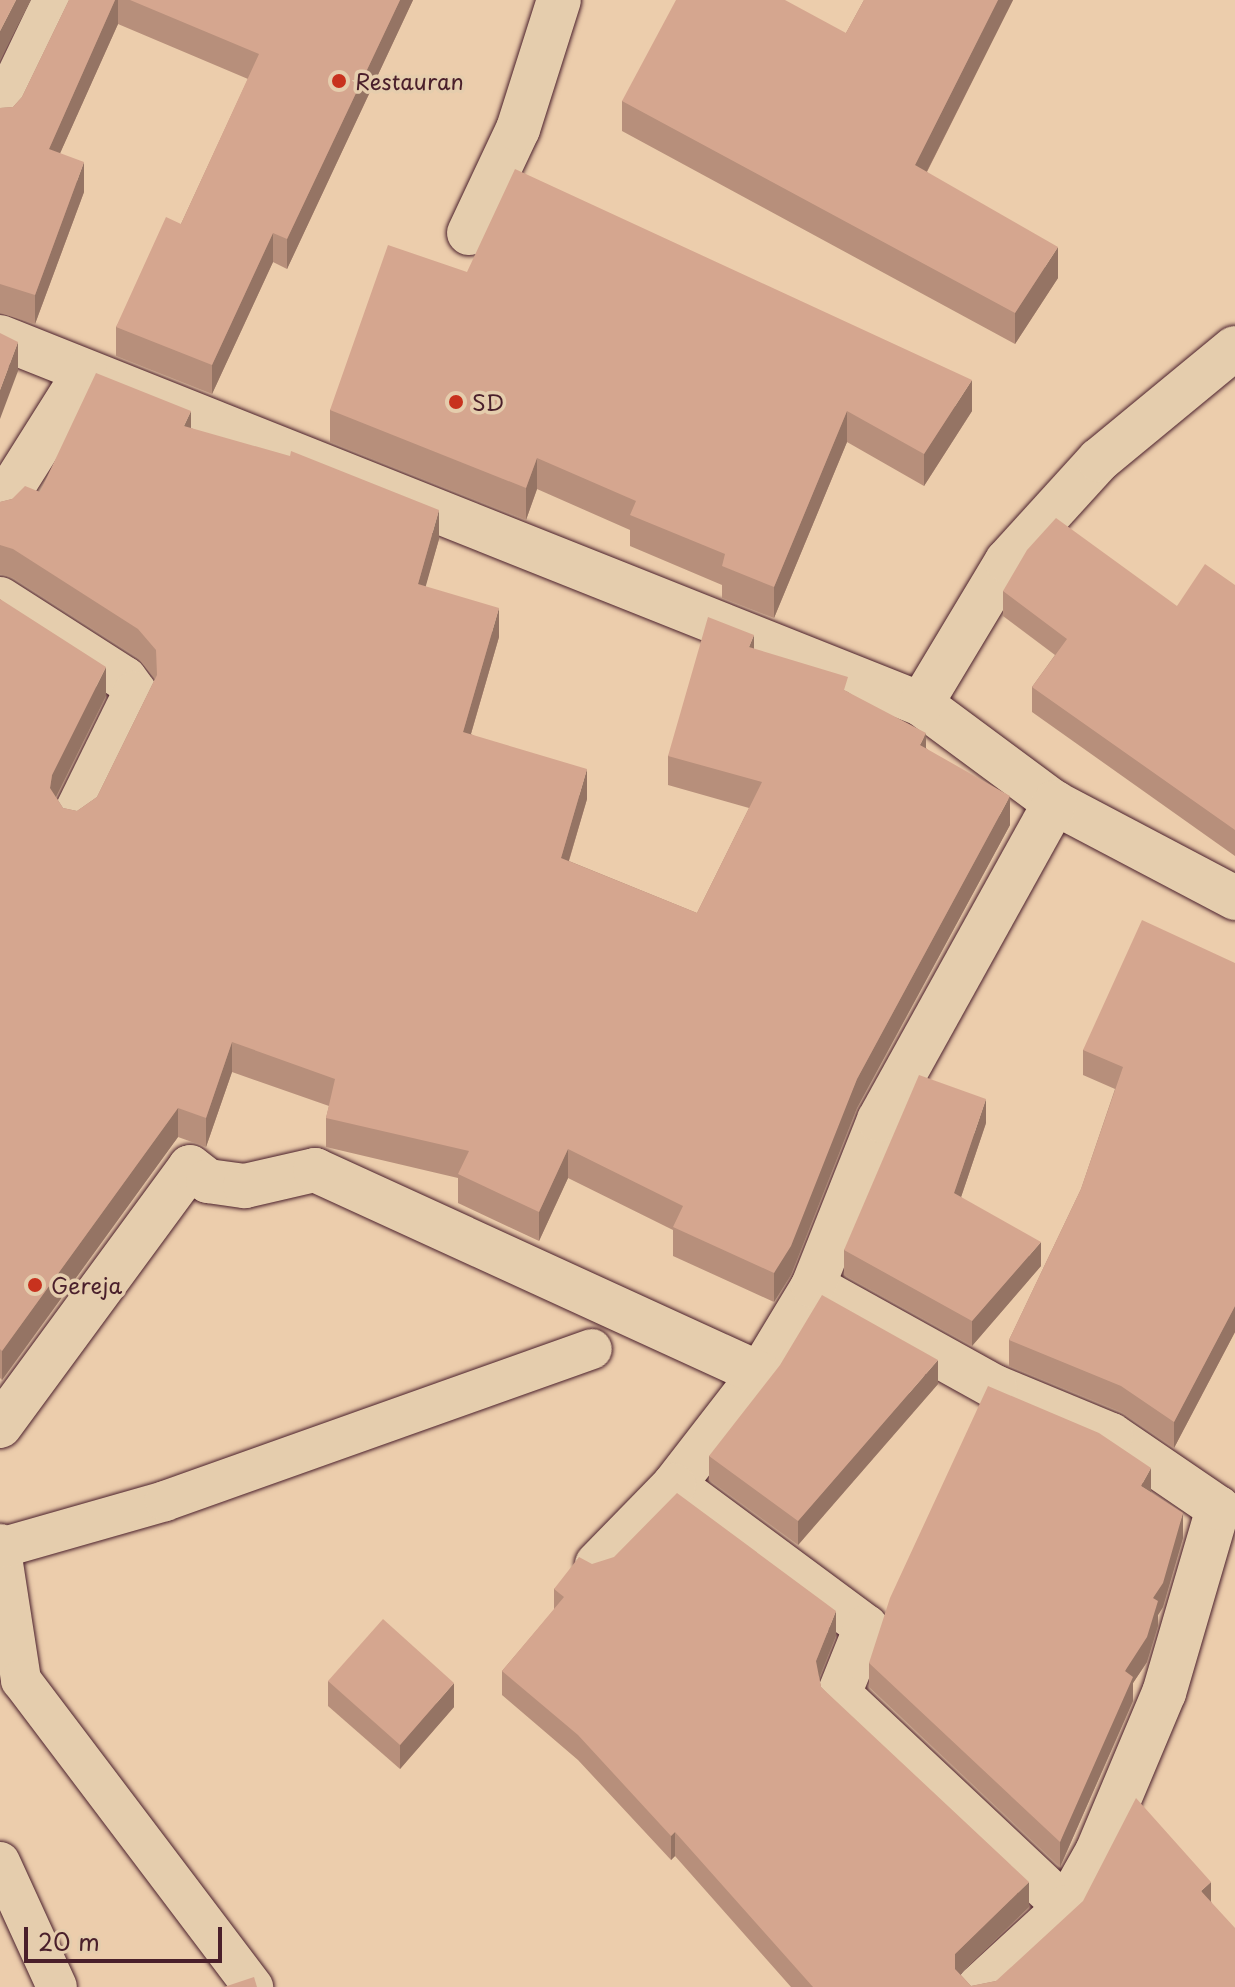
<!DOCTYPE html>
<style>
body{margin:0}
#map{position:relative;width:1235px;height:1987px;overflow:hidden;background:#eccdac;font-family:"Playpen Sans",sans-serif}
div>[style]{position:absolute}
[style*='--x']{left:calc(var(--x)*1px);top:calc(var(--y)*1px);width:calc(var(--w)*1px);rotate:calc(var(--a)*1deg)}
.roads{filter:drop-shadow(0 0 2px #4a1f2b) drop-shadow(0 0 2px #4a1f2b)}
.service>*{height:40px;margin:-20px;padding:0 20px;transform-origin:20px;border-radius:20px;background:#e5cdad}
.minor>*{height:44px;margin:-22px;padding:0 22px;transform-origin:22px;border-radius:22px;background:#e5cdad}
.wall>*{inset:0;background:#b78f7b}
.shaded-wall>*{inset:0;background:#957464}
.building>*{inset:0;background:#d5a68f}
.dots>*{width:22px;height:22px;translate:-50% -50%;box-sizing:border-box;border:4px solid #e5cdad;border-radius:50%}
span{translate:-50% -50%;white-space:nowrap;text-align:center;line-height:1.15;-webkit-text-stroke:7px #e5cdad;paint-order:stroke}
.poi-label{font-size:22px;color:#4a1f2b}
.left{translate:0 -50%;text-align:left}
.scale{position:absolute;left:24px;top:1927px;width:198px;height:36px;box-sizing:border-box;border:4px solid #4a1f2b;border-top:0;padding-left:10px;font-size:24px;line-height:28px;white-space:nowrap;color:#4a1f2b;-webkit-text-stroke:6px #e5cdad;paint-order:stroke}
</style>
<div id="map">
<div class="roads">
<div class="service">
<i style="--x:0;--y:1544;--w:138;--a:81.2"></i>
<i style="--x:21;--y:1680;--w:385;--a:52.9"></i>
<i style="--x:4;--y:1547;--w:167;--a:-15.9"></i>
<i style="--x:165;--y:1501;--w:453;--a:-19.6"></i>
<i style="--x:0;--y:1862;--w:137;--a:65.5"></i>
</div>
<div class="minor">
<i style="--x:0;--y:115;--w:127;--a:-64.4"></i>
<i style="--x:469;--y:233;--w:115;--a:-64.8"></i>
<i style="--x:518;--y:129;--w:135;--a:-72.4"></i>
<i style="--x:0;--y:337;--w:991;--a:21.73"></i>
<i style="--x:921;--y:704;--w:167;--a:36.5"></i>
<i style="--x:1055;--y:803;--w:204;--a:27.8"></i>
<i style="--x:0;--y:507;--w:160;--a:-57.8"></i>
<i style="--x:0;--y:599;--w:148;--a:32.6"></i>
<i style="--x:125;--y:679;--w:17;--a:54"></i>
<i style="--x:135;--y:693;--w:136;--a:116.2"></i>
<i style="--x:921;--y:704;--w:167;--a:-59"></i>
<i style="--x:1007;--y:561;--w:137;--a:-47.7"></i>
<i style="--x:1099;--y:460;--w:176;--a:-39.5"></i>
<i style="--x:813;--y:1286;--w:103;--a:121.1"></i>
<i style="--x:760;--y:1374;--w:140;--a:127.8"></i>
<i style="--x:674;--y:1485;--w:239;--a:36.5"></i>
<i style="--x:866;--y:1627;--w:72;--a:111.9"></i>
<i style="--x:839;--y:1694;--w:311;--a:43.2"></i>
<i style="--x:1066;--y:1907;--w:63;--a:-60.6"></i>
<i style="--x:1097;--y:1852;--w:173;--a:-67.2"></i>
<i style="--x:1164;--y:1693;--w:193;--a:-73.7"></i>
<i style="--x:1218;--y:1508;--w:130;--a:-145.7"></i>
<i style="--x:1111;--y:1435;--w:126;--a:-157.5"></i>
<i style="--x:995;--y:1387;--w:208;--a:-151"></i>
<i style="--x:813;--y:1286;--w:179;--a:-68.3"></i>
<i style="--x:879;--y:1120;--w:363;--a:-61"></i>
<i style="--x:0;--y:1426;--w:321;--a:-53.7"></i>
<i style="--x:190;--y:1167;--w:23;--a:38"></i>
<i style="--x:208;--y:1181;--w:37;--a:8"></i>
<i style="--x:245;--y:1186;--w:72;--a:-12.9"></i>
<i style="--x:315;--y:1170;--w:490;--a:24.6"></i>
<i style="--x:597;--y:1564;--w:110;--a:-45.7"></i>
<i style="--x:979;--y:1987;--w:118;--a:-42.6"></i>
</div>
</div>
<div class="wall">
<i style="clip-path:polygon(69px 0,413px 0,287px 269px,273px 262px,212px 394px,116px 356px,116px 327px,181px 224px,248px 79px,118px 24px,60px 153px,84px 192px,35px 324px,0 313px,0 108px,13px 107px,22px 97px)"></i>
<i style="clip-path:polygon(864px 0,1013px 0,927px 172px,1058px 278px,1015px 344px,622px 131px,622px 101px,846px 33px)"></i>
<i style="clip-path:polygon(467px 272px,972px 411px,924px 486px,847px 442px,774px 618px,722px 598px,722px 585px,630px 546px,630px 530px,537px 489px,526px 520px,330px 442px,330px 410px)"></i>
<i style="clip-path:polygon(191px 428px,439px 539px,425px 587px,499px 637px,471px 734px,587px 799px,569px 861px,697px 913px,749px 808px,668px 785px,668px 756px,754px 649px,848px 692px,926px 748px,1010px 825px,857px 1108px,791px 1275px,774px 1302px,673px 1256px,673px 1230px,568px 1178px,539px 1241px,458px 1203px,458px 1178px,326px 1147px,326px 1118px,329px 1106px,232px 1072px,206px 1147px,178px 1137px,2px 1380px,0 1378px,0 599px,106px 696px,56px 797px,63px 808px,77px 811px,97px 797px,155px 679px,138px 658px,13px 578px,0 574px,0 502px,40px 492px)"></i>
<i style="clip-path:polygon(1235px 585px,1235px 856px,1032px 712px,1032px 687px,1055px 655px,1003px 616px,1003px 591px,1177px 606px)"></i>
<i style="clip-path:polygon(1235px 963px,1235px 1332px,1174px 1448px,1121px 1412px,1009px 1366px,1009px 1340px,1081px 1189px,1115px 1089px,1083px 1075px,1083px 1050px)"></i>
<i style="clip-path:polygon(986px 1123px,961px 1197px,1041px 1266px,972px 1346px,844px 1275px,844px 1250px)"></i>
<i style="clip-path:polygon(938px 1384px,798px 1545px,709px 1480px,709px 1456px)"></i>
<i style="clip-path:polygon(1151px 1492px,1183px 1538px,1163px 1607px,1158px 1615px,1158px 1626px,1147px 1662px,1133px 1683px,1133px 1701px,1060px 1867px,869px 1687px,869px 1663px)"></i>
<i style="clip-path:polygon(592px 1564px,836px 1636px,819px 1677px,821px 1687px,1029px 1907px,960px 1974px,971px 1986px,996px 1981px,1211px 1901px,1235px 1987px,791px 1987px,675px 1856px,671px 1860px,578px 1760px,502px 1695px,502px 1671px,554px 1610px,554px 1589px)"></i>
<i style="clip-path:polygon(328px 1681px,454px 1707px,400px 1769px,328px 1706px)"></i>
</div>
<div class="shaded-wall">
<i style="clip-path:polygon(16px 0,31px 0,0 60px,0 31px)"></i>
<i style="clip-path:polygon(115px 0,118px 0,118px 24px,49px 178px,49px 149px)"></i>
<i style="clip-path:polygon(400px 0,413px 0,287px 269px,287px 239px)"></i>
<i style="clip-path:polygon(998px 0,1013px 0,915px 195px,915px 165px)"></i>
<i style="clip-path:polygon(84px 162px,84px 192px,35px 324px,35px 295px)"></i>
<i style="clip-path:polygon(273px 233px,273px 262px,212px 394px,212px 365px)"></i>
<i style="clip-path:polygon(1058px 247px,1058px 278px,1015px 344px,1015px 313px)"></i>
<i style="clip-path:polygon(18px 342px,18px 371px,0 419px,0 390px)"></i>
<i style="clip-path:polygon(972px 380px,972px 411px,924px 486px,924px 454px)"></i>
<i style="clip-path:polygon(191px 411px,191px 440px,184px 426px)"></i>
<i style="clip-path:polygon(847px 411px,847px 442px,774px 618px,774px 587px)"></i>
<i style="clip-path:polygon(537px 458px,537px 489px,526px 520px,526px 488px)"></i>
<i style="clip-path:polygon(439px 510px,439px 539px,418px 614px,418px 584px)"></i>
<i style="clip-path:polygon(499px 608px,499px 637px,463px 761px,463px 732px)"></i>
<i style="clip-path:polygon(754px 635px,754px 665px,749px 647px)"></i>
<i style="clip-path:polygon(106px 667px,106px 696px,52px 805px,50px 788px,52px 775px)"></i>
<i style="clip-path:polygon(926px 733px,926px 763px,920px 745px)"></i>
<i style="clip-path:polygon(587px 769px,587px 799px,561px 887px,561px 858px)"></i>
<i style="clip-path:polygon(1010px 796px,1010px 825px,857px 1108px,791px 1275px,774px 1302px,774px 1273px,857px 1079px)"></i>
<i style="clip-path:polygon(232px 1042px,232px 1072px,206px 1147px,206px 1118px)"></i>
<i style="clip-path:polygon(986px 1099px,986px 1123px,954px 1218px,954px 1193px)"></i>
<i style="clip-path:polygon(178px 1108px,178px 1137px,2px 1380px,2px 1351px)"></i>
<i style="clip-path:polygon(568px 1149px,568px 1178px,539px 1241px,539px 1212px)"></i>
<i style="clip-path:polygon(1041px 1242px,1041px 1266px,972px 1346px,972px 1321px)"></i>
<i style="clip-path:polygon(1235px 1306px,1235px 1332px,1174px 1448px,1174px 1422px)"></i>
<i style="clip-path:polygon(938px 1360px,938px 1384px,798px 1545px,798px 1521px)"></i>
<i style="clip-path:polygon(1151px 1468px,1151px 1492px,1141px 1486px)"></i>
<i style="clip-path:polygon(1183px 1513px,1183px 1538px,1163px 1607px,1158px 1615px,1158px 1626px,1147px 1662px,1133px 1683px,1133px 1701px,1060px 1867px,1060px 1842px,1153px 1598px)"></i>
<i style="clip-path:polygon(836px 1611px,836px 1636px,816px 1686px,816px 1661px)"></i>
<i style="clip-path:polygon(454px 1683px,454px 1707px,400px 1769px,400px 1745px)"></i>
<i style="clip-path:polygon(675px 1832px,675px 1856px,671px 1860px,671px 1836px)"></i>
<i style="clip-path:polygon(1029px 1882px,1029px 1907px,955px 1979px,955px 1954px)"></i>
<i style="clip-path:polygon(1211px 1882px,1211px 1907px,1201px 1891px)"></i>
</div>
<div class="building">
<i style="clip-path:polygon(0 0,16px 0,0 31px)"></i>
<i style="clip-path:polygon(69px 0,115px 0,49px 149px,84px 162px,35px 295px,0 284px,0 108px,13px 107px,22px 97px)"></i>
<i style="clip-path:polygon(130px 0,400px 0,287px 239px,273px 233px,212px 365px,116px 327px,166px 217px,181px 224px,259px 54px)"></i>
<i style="clip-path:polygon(676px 0,785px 0,846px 33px,864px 0,998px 0,915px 165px,1058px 247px,1015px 313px,622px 101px)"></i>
<i style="clip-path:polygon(515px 169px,972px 380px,924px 454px,847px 411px,774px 587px,722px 566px,725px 554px,630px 515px,636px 501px,537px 458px,526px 488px,330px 410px,388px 245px,467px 272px)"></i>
<i style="clip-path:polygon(0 333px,18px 342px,0 390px)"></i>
<i style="clip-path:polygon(96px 373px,191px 411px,184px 426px,290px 456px,291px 451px,439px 510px,418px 584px,499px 608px,463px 732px,587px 769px,561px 858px,697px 913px,762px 782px,668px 756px,708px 617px,754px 635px,749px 647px,848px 677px,844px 690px,926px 733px,920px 745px,1010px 796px,857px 1079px,791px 1246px,774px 1273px,673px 1227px,683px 1206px,568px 1149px,539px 1212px,458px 1174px,469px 1151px,326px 1118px,335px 1079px,232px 1042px,206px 1118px,178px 1108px,2px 1351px,0 1349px,0 599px,106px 667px,52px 775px,50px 788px,63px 808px,77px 811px,97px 797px,157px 675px,156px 650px,138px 629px,13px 549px,0 545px,0 502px,12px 499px,25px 486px,40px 492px)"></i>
<i style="clip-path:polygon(1056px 518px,1177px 606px,1205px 564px,1235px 585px,1235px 830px,1032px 687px,1067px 639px,1003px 591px,1027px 550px)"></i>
<i style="clip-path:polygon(1142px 920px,1235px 963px,1235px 1306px,1174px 1422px,1121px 1386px,1009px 1340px,1081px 1189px,1123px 1067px,1083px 1050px)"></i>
<i style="clip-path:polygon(919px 1075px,986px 1099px,954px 1193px,1041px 1242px,972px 1321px,844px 1250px)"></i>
<i style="clip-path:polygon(822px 1295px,938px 1360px,798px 1521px,709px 1456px,780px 1365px)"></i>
<i style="clip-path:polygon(988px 1386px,1099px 1433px,1151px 1468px,1141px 1486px,1183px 1513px,1163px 1583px,1153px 1598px,1158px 1601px,1147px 1637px,1125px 1671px,1133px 1677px,1060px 1842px,869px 1663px,890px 1598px)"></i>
<i style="clip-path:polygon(677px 1493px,836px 1611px,816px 1661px,821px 1687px,1029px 1882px,955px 1954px,955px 1969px,971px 1986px,996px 1981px,1083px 1901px,1136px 1798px,1211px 1882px,1201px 1891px,1235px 1928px,1235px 1987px,813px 1987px,675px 1832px,671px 1836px,578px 1735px,502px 1671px,564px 1597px,554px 1589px,579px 1557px,592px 1564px,614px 1557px)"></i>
<i style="clip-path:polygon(383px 1619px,454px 1683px,400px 1745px,328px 1681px)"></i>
<i style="clip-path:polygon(254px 1977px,257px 1987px,224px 1987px)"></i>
</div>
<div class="dots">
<i style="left:339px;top:81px;background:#c8321e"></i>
<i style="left:456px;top:402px;background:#c8321e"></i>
<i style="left:35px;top:1285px;background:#c8321e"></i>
</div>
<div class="poi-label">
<span class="left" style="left:355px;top:81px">Restauran</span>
<span class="left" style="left:472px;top:402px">SD</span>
<span class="left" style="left:51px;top:1285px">Gereja</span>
</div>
<div class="scale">20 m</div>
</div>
